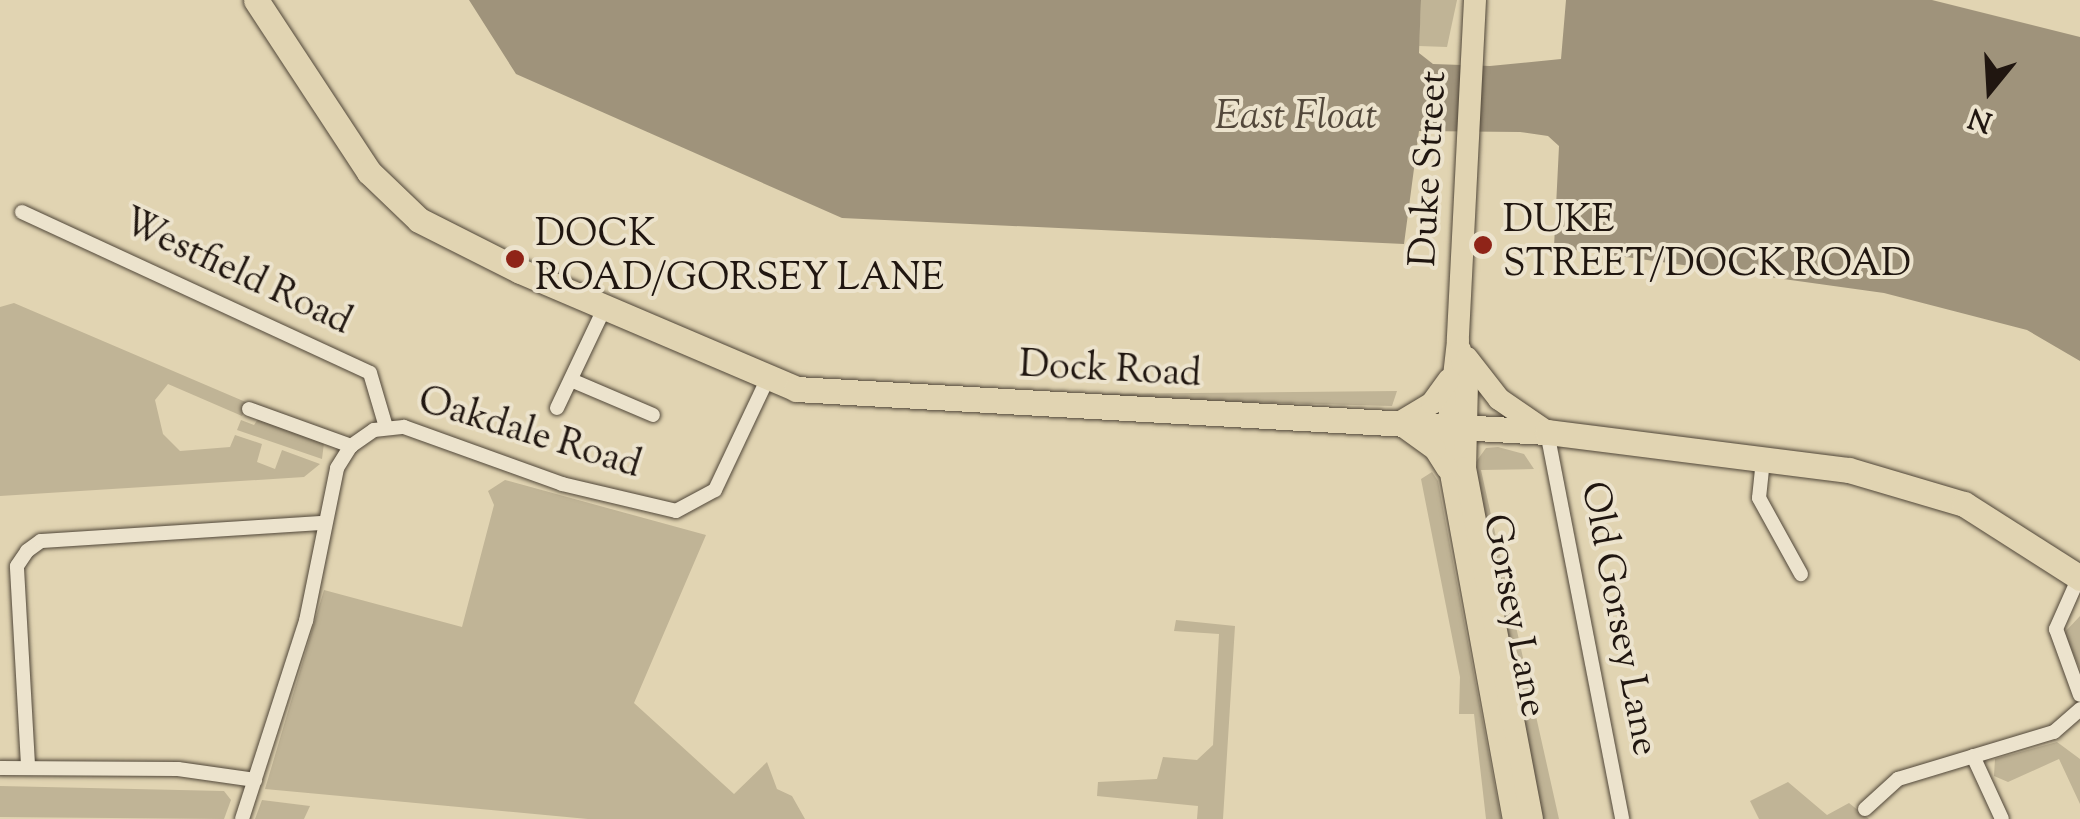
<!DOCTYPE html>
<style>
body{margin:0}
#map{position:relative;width:2080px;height:819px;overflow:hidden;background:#e1d4b2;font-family:"Sorts Mill Goudy",serif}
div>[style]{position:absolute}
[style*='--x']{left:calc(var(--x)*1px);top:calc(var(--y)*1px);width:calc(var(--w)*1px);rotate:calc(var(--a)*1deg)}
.green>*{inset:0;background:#c0b496}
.water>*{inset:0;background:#9f937b}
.roads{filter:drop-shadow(0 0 2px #504638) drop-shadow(0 0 2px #504638)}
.street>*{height:14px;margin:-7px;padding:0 7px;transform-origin:7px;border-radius:7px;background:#ece3cd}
.primary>*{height:22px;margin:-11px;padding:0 11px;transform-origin:11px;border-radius:11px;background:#e1d4b2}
.highway>*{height:25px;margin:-12.5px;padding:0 12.5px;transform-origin:12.5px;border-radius:12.5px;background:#e1d4b2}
.dots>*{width:28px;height:28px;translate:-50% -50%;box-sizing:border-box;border:5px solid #ece3cd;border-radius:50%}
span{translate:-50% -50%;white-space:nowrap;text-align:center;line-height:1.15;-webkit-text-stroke:8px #ece3cd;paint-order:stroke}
.street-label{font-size:38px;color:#201610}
.poi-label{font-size:38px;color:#201610}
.left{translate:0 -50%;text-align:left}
.water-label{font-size:40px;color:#53483b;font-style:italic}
.north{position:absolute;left:1940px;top:40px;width:100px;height:100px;-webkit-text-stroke:8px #ece3cd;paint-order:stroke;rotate:198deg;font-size:28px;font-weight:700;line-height:40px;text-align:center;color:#201610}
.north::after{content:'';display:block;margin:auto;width:35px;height:45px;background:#201610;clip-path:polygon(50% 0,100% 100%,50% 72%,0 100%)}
</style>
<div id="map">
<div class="green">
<i style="clip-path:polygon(1421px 0,1457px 0,1447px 47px,1419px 46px)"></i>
<i style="clip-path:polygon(14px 303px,248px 403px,242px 416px,168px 384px,155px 400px,163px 434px,180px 451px,230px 447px,235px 435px,262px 444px,257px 462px,275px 469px,282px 450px,320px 464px,304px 477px,0 496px,0 307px)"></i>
<i style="clip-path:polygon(1397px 391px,1392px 406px,1092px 398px,1092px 394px)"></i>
<i style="clip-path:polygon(258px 419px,324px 443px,322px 459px,237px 430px,241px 420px,254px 425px)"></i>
<i style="clip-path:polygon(1498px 447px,1524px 454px,1534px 469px,1481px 470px,1559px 819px,1541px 819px,1473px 466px,1486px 448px)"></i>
<i style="clip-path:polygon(1432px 472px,1438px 481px,1501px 819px,1486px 819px,1474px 714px,1459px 714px,1460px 677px,1421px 479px)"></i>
<i style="clip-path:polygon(505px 480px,706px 535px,634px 703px,734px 794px,767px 762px,777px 789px,792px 796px,805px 819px,588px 819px,265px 789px,324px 590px,462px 627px,494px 505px,488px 491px)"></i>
<i style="clip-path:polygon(2080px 616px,2080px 669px,2064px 633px)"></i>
<i style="clip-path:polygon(1176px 620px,1235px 626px,1223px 819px,1197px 819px,1198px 806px,1097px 796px,1098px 782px,1157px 779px,1163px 757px,1197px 760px,1213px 745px,1219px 634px,1174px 631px)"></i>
<i style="clip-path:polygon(2057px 742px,2080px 759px,2080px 804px,2059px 759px,2008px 782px,1994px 776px,1995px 759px)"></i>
<i style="clip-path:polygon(1788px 782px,1827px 815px,1849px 803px,1869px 819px,1759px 819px,1750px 801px)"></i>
<i style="clip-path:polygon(0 786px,224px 791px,231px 800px,224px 819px,0 817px)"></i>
<i style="clip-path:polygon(262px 800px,310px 806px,304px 819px,255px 819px)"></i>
</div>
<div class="water">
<i style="clip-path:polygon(469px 0,1421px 0,1419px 53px,1433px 64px,1490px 66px,1561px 59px,1566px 0,1932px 0,2080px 37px,2080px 361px,2027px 330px,1884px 293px,1554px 247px,1559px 146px,1548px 136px,1520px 132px,1419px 131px,1404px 244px,842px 218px,516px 74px)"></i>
</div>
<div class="roads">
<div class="street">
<i style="--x:22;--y:212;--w:383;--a:24.8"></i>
<i style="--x:370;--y:373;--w:56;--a:73.5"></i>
<i style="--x:571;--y:380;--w:89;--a:23.1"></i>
<i style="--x:557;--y:408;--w:114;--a:-64.6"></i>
<i style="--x:249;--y:409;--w:109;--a:19.9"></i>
<i style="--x:1547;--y:432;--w:394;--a:79"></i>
<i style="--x:1763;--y:460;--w:38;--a:96"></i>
<i style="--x:1759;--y:498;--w:87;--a:61.1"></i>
<i style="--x:2079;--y:577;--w:57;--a:113.9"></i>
<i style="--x:2056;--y:629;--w:70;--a:70"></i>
<i style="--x:1973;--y:756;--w:69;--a:65.3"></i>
<i style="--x:28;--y:765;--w:199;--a:-93.2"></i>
<i style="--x:17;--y:566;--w:18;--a:-56"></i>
<i style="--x:27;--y:551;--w:17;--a:-36"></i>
<i style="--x:41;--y:541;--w:281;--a:-3.7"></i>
<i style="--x:0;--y:768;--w:178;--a:0.3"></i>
<i style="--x:178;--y:769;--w:78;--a:8.1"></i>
<i style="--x:1865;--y:809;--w:45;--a:-42.3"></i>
<i style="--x:1898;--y:779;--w:163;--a:-16.8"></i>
<i style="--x:2054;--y:732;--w:35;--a:-41"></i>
<i style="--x:242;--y:819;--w:208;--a:-72.1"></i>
<i style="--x:306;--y:621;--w:156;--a:-78.5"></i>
<i style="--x:337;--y:468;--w:26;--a:-58"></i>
<i style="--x:351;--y:446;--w:28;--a:-35"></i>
<i style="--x:374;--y:430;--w:30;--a:-6"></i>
<i style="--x:404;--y:427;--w:168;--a:19.8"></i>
<i style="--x:562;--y:484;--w:117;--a:13.3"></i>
<i style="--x:676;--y:511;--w:44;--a:-28.3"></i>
<i style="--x:715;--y:490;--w:124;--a:-64.7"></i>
</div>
<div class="primary">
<i style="--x:1475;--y:0;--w:341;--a:92.9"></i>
<i style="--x:1458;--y:341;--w:106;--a:96.5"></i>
<i style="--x:1446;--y:446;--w:379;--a:79.7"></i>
<i style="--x:1460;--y:350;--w:33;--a:78"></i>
<i style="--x:1467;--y:382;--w:86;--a:91.3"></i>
<i style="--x:1465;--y:468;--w:357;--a:79.2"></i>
<i style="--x:1467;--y:358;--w:52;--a:52"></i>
<i style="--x:1499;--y:399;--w:58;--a:34.5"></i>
<i style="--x:1447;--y:468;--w:22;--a:-122"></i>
<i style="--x:1435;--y:449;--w:44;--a:-144.2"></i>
<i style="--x:1399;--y:423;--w:39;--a:-31"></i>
<i style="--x:1432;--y:403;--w:29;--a:-54"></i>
</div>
<div class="highway">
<i style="--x:256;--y:0;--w:206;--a:56.7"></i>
<i style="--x:369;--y:172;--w:69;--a:43.8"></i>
<i style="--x:419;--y:220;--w:113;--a:26.8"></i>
<i style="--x:520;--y:271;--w:300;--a:23.1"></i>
<i style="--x:796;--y:389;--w:752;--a:3.28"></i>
<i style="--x:1547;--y:432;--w:304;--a:7.2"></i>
<i style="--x:1849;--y:470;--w:120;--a:16.5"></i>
<i style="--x:1964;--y:504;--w:138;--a:32.5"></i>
</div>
</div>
<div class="dots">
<i style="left:1483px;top:245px;background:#8f2418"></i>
<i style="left:515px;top:259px;background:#8f2418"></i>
</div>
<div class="street-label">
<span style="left:1431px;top:169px;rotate:-87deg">Duke Street</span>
<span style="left:236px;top:274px;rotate:25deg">Westfield Road</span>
<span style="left:1110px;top:372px;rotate:3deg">Dock Road</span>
<span style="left:529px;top:435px;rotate:17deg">Oakdale Road</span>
<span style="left:1512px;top:616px;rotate:79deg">Gorsey Lane</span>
<span style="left:1617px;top:619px;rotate:79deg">Old Gorsey Lane</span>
</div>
<div class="poi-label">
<span class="left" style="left:1503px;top:245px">DUKE<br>STREET/DOCK ROAD</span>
<span class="left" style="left:535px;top:259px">DOCK<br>ROAD/GORSEY LANE</span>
</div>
<div class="water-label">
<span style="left:1296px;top:119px">East Float</span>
</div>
<div class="north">N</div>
</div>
